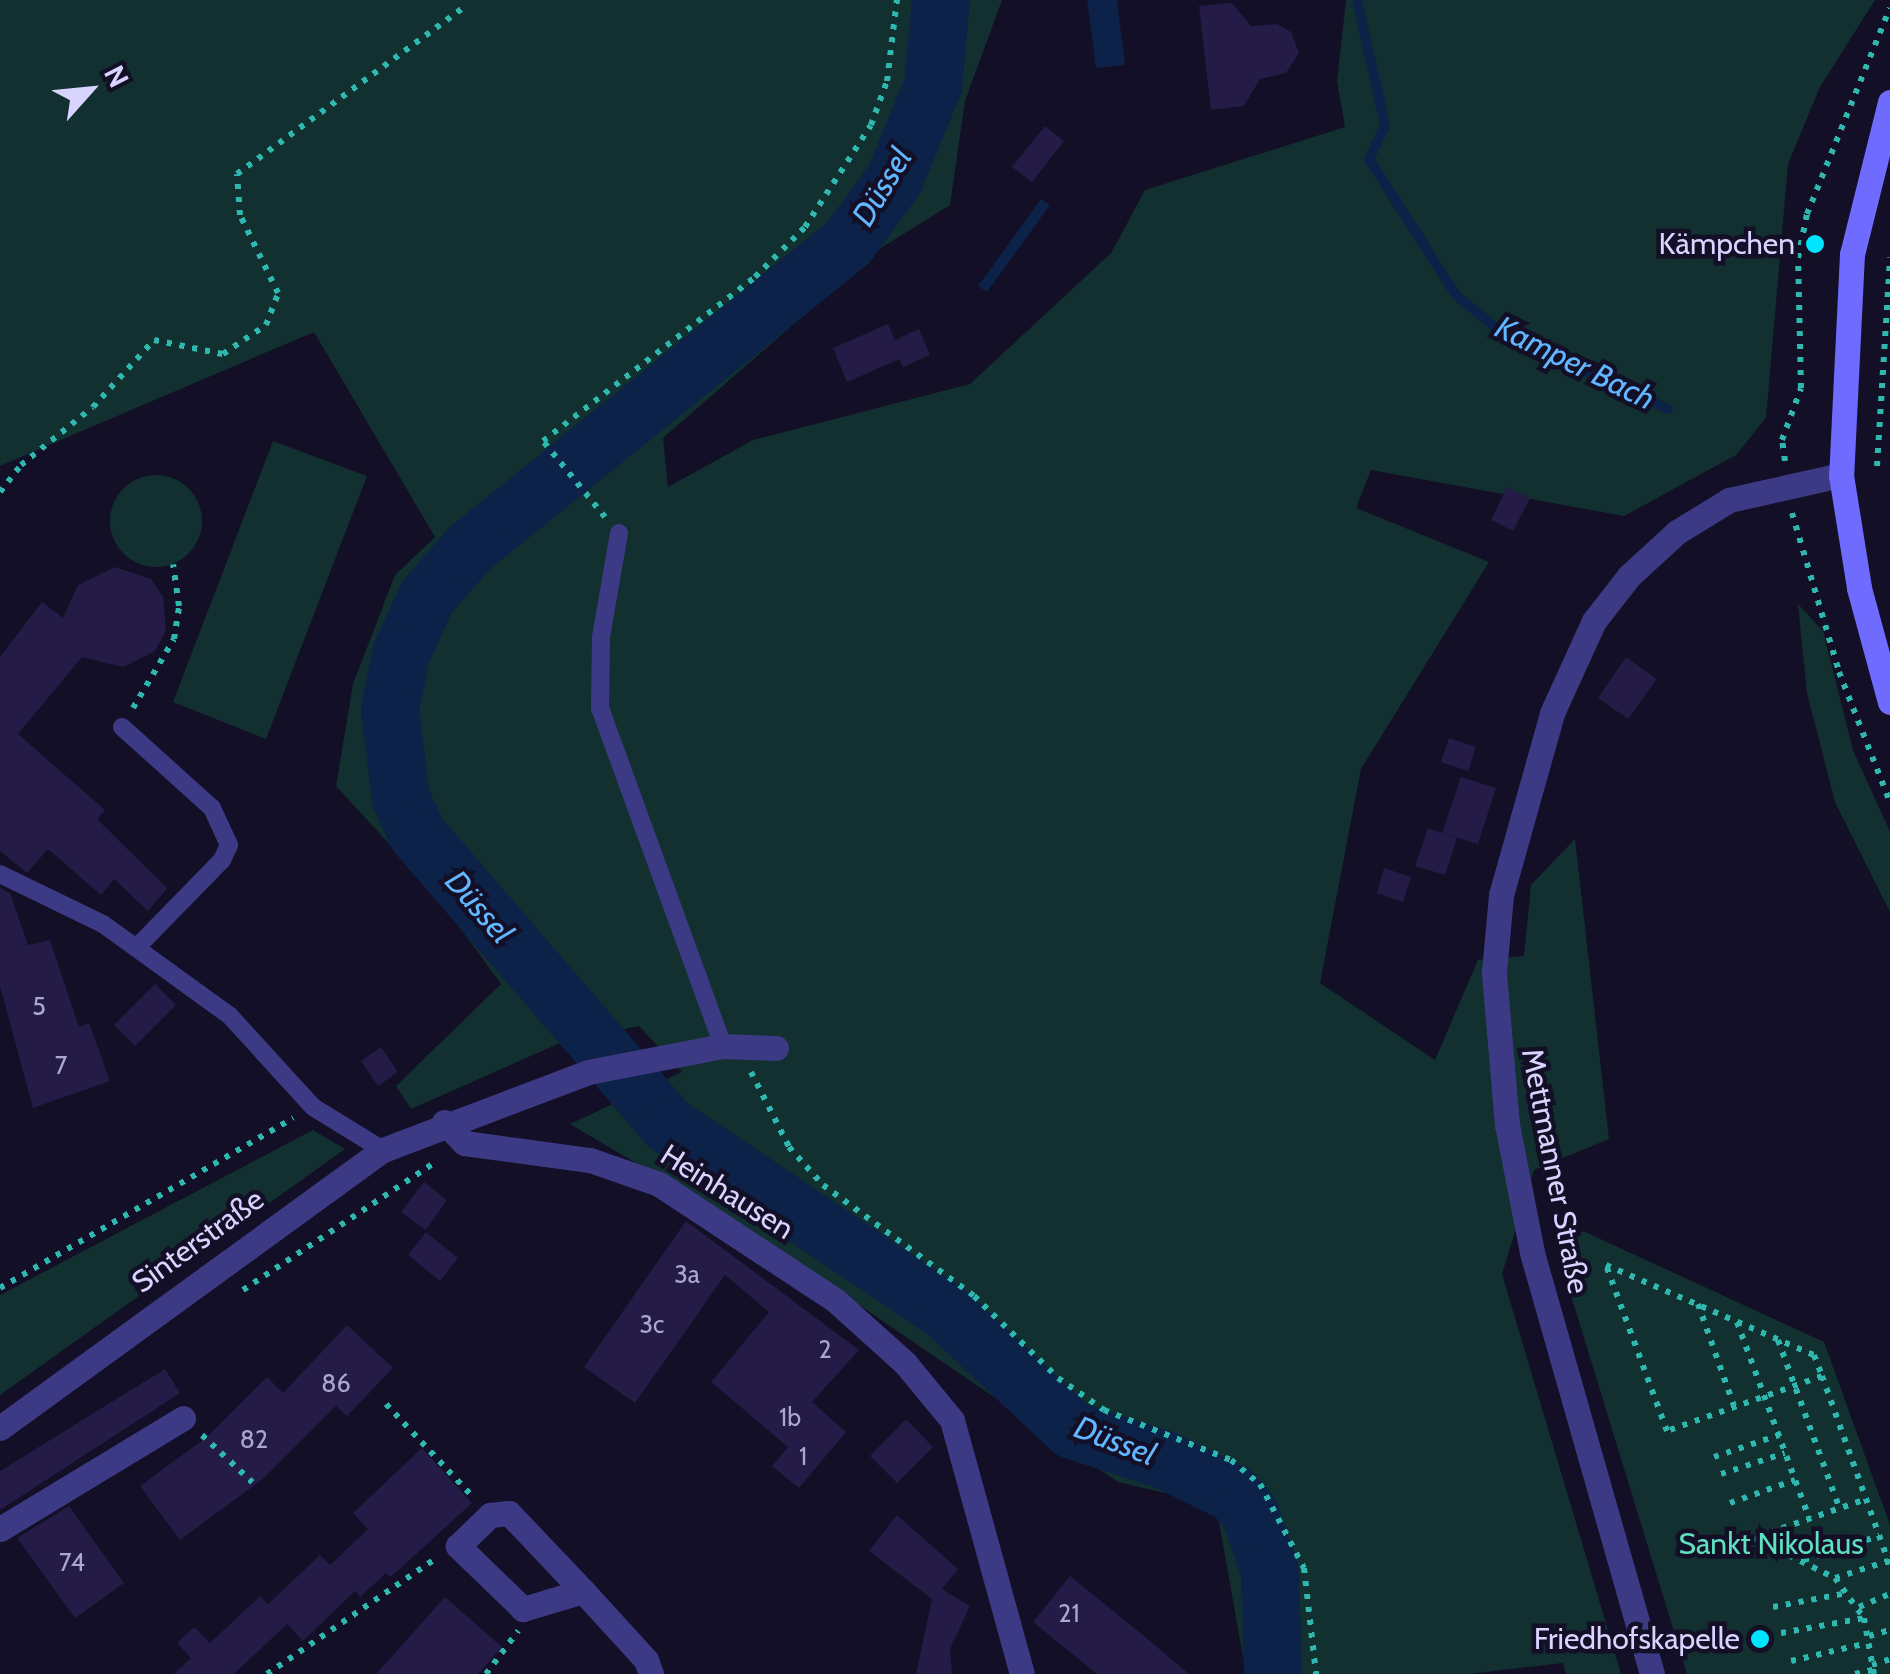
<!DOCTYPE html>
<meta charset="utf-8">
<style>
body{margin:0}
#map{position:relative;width:1890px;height:1674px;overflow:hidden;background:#130f26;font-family:Cabin,sans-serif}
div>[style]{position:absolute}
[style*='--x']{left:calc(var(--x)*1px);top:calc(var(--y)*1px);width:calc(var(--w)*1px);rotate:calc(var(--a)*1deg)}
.green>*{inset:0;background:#12302f}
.round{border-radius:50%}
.water>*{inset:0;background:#0c2248}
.stream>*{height:10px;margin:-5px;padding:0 5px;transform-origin:5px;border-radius:5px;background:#0c2248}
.river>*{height:58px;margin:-29px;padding:0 29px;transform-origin:29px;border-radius:29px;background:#0c2248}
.building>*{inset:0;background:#241b47}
.path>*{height:6px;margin-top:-3px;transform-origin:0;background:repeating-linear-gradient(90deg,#2fb8b0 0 5px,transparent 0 13px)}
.service>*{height:18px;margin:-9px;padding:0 9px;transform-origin:9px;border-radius:9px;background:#3d3a85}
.minor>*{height:25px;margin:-12.5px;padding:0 12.5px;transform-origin:12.5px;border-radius:12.5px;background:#3d3a85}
.secondary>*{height:25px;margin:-12.5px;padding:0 12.5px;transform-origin:12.5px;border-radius:12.5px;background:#6f6bff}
.dots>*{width:28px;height:28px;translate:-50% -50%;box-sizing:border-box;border:5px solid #130f26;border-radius:50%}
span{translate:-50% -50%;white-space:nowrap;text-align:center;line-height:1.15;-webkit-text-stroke:9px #130f26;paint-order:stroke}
.number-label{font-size:25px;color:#aca6d1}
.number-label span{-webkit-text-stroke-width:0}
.poi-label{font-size:30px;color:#d9d4ff}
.right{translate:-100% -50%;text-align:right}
.street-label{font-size:30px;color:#d9d4ff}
.park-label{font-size:30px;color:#5fe0c0}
.water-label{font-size:32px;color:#62b6ff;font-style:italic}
.north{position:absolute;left:40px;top:40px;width:100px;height:100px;-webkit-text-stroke:8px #130f26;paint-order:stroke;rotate:63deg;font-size:28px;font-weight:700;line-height:40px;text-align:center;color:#d9d4ff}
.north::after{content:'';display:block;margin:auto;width:35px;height:45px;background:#d9d4ff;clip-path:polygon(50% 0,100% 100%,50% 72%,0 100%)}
</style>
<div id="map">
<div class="green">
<i style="clip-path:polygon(0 0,1002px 0,965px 101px,950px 205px,881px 248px,663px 438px,668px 487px,753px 440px,970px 384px,1111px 253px,1145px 190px,1345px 127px,1337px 81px,1346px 0,1875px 0,1820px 87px,1788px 164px,1766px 418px,1736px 455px,1624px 516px,1371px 470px,1356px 508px,1489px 562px,1361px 769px,1320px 983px,1435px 1060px,1478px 960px,1524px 956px,1531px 885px,1575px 839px,1609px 1139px,1534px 1170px,1502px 1274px,1621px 1674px,1566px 1674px,1563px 1663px,1469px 1674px,1246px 1674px,1216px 1505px,1118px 1482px,754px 1233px,570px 1124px,682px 1072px,639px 1026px,560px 1043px,411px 1109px,396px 1086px,501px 984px,437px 896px,336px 786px,353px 684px,395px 575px,435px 537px,314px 332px,0 466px)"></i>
<i style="clip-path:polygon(273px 441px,367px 476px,266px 739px,173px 702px)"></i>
<i class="round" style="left:110px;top:475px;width:92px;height:92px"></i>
<i style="clip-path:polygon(1798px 604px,1823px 631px,1853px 750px,1890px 832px,1890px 912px,1835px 802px,1807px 693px)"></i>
<i style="clip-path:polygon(313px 1130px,345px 1149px,0 1395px,0 1295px)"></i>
<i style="clip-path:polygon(1583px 1231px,1824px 1342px,1890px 1525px,1890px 1674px,1687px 1674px,1558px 1253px)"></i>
</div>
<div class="water">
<i style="clip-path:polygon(1087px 0,1117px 0,1125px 65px,1096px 68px)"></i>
<i style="clip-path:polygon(1041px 199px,1050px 205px,987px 292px,978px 286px)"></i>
</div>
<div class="stream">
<i style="--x:1357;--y:0;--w:128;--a:77.4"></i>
<i style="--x:1385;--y:125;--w:38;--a:115"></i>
<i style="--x:1369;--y:159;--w:161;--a:57.4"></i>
<i style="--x:1456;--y:295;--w:63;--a:39.2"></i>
<i style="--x:1505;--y:335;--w:179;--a:24.4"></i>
</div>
<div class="river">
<i style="--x:941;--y:0;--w:86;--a:95.3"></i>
<i style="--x:933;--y:86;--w:102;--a:112.5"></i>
<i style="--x:894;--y:180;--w:78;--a:126.1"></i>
<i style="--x:848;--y:243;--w:486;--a:141.1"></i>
<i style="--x:470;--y:548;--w:65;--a:131.3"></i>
<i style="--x:427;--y:597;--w:63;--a:114.5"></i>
<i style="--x:401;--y:654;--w:56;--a:101.3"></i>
<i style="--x:390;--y:709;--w:90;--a:83"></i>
<i style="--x:401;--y:798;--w:39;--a:66"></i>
<i style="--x:417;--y:834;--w:384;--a:49.2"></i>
<i style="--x:668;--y:1125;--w:334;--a:33.9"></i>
<i style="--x:945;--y:1311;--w:174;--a:43.1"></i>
<i style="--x:1072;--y:1430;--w:98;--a:17.9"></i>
<i style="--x:1165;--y:1460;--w:77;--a:26.2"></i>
<i style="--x:1234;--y:1494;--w:25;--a:50"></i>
<i style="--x:1250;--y:1513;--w:62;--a:71.3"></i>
<i style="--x:1270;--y:1572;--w:102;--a:88.3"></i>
</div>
<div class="building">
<i style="clip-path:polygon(1232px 3px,1251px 26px,1277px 24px,1291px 32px,1299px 53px,1286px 73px,1260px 79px,1244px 106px,1211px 110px,1199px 6px)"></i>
<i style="clip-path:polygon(1045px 126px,1064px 141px,1032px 182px,1012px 167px)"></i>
<i style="clip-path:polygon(888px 324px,895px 340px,919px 329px,930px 355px,903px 367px,900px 359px,847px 382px,833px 348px)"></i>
<i style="clip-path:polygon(1507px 487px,1530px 498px,1513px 531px,1491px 520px)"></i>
<i style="clip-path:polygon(115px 567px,151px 579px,163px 597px,166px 631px,155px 651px,123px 667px,82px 657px,18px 734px,105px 810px,97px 819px,167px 888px,148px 911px,114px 879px,101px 895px,48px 849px,27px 873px,0 851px,0 657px,42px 602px,63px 618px,78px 585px)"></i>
<i style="clip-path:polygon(1626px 657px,1657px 679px,1628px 719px,1598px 698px)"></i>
<i style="clip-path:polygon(1449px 738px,1476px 747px,1468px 771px,1441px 762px)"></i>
<i style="clip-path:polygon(1461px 777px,1496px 788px,1478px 844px,1442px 833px)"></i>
<i style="clip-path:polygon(1428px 828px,1457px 838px,1445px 875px,1415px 866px)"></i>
<i style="clip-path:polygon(1384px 868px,1411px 877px,1403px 902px,1377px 893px)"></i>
<i style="clip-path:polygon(0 888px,10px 893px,28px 945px,50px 940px,79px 1027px,89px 1023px,110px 1081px,33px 1108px,0 986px)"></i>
<i style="clip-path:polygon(155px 984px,176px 1005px,135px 1046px,114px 1025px)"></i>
<i style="clip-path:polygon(381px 1047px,398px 1072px,378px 1086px,361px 1061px)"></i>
<i style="clip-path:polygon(424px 1182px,447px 1200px,426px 1230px,401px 1212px)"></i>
<i style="clip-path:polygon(686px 1221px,859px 1350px,812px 1402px,846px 1432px,799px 1488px,772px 1466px,788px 1447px,711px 1382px,769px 1312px,725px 1275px,635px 1403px,584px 1367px)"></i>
<i style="clip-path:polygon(426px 1232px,458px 1258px,440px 1281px,408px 1255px)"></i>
<i style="clip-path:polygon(347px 1325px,393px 1368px,347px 1416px,336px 1406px,264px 1478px,180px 1540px,140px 1486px,207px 1437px,267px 1377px,283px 1393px)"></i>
<i style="clip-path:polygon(165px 1369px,180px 1393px,0 1510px,0 1471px)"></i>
<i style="clip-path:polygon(906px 1419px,933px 1447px,897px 1483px,870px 1456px)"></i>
<i style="clip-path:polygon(422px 1448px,472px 1503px,391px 1577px,386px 1573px,360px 1597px,355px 1591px,303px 1641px,287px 1624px,234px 1674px,174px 1674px,191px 1658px,177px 1643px,194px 1627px,210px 1643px,260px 1596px,268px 1604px,320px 1555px,330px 1565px,368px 1529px,353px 1513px)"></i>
<i style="clip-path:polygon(69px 1506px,124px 1583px,75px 1618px,17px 1538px)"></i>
<i style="clip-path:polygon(897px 1515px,958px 1569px,942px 1589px,970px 1606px,950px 1649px,952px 1674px,916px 1674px,932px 1599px,869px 1551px)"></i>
<i style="clip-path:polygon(1070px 1576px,1138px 1631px,1189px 1674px,1097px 1674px,1033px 1622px)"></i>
<i style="clip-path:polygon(445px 1597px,502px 1647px,478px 1674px,376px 1674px)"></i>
</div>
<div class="path">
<i style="--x:1785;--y:461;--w:21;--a:-98"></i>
<i style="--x:1782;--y:440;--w:55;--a:-69.9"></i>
<i style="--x:1801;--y:388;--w:130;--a:-91.3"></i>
<i style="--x:1798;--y:258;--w:45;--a:-78.4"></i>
<i style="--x:1807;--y:214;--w:222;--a:-68.1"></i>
<i style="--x:1877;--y:466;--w:209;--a:-86.4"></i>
<i style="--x:0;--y:492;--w:34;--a:-52"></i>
<i style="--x:21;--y:465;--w:92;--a:-38.9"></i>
<i style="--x:93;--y:407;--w:91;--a:-47.7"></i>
<i style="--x:154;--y:340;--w:70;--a:11.5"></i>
<i style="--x:223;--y:354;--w:52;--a:-34"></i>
<i style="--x:266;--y:325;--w:34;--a:-69"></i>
<i style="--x:278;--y:293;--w:87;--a:-116"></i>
<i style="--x:240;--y:215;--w:41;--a:-94.2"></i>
<i style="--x:237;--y:174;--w:285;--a:-36.3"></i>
<i style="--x:1792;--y:513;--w:166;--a:73.5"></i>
<i style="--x:1839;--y:672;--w:140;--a:68.6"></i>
<i style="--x:605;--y:517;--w:98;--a:-129.2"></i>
<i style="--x:543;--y:441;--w:268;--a:-37.7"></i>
<i style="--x:755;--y:277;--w:71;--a:-45"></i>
<i style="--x:805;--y:227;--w:121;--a:-57.1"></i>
<i style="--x:871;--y:125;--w:47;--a:-70"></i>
<i style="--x:887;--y:81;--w:82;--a:-83"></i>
<i style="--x:133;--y:708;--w:80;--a:-59.3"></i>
<i style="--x:174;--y:639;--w:33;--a:-81"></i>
<i style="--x:179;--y:606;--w:42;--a:-98.1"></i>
<i style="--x:751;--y:1072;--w:84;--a:63.1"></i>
<i style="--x:789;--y:1147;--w:51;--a:48.2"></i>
<i style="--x:823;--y:1185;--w:187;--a:36.3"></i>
<i style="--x:974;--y:1296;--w:117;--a:44.3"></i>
<i style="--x:1058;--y:1378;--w:56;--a:34.8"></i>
<i style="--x:1104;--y:1410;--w:136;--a:21.5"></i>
<i style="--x:1231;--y:1460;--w:38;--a:40"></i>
<i style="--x:1260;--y:1484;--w:95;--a:62.4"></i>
<i style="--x:1304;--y:1568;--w:107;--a:83.5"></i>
<i style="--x:0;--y:1288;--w:339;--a:-30.1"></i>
<i style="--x:243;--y:1290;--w:232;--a:-33.6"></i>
<i style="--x:1698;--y:1304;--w:108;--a:70.6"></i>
<i style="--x:1737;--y:1322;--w:209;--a:69.8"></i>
<i style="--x:1778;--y:1340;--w:178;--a:69.9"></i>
<i style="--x:1822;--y:1376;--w:164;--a:160.5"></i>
<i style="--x:1667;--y:1431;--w:177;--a:-110.2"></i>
<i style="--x:1606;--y:1265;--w:227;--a:23.4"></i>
<i style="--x:1814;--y:1355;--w:22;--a:69"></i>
<i style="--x:1822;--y:1376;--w:202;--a:70.3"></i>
<i style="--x:386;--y:1404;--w:129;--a:46.9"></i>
<i style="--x:202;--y:1435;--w:69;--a:43.2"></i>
<i style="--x:1714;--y:1457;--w:69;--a:-18.7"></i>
<i style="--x:1721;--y:1474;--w:67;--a:-18.2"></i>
<i style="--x:1730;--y:1503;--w:69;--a:-19.5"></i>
<i style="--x:1754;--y:1538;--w:90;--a:26.3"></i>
<i style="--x:1835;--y:1578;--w:49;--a:54.1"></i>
<i style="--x:1864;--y:1618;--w:57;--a:79.9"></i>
<i style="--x:1745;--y:1541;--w:128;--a:-19.1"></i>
<i style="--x:1804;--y:1560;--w:79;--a:-17.7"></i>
<i style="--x:1835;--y:1578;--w:56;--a:-17.8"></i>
<i style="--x:1773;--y:1607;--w:75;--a:-10.7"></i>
<i style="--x:1859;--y:1607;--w:34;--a:-23"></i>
<i style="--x:1781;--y:1633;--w:84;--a:-10.2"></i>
<i style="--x:1869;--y:1636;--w:22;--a:-16"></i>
<i style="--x:1791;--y:1661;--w:78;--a:-13.3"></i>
<i style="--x:1872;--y:1665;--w:19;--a:-18"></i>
<i style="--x:267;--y:1674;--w:204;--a:-34.4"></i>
<i style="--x:486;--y:1674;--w:54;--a:-53.3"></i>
<i style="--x:1855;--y:1674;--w:18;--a:-13"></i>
</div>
<div class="service">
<i style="--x:619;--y:533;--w:106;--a:99.8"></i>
<i style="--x:601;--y:637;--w:71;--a:90.8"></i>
<i style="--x:600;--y:708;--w:360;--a:70"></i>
<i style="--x:122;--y:727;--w:121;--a:42"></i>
<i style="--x:212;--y:808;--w:41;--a:65.3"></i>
<i style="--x:229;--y:845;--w:17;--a:115"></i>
<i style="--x:222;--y:860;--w:123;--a:134.3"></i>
<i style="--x:0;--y:874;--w:114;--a:25.9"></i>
<i style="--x:103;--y:924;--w:157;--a:35.9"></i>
<i style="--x:230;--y:1016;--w:123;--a:47.6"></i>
<i style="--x:313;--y:1107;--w:82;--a:31.6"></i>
</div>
<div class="minor">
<i style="--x:444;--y:1122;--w:29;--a:46"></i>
<i style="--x:464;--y:1143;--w:127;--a:7.7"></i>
<i style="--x:590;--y:1160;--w:73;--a:19.2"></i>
<i style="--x:659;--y:1184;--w:211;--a:33.4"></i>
<i style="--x:835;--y:1300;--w:94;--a:42"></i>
<i style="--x:905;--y:1363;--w:74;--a:50.5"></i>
<i style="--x:952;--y:1420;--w:263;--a:74.6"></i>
<i style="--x:0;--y:1428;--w:473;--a:-36"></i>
<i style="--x:383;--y:1150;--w:219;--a:-20.8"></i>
<i style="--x:588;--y:1072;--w:137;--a:-10.9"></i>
<i style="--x:723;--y:1046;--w:53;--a:2.2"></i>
<i style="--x:0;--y:1529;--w:214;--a:-31.2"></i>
<i style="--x:583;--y:1591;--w:63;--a:163.3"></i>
<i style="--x:523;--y:1609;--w:91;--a:-135.9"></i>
<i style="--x:458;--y:1546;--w:45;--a:-44.1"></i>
<i style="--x:490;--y:1515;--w:19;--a:-6"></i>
<i style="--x:509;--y:1513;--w:108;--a:46.5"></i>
<i style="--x:583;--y:1591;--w:93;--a:47.6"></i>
<i style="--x:646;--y:1660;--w:15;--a:70"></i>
<i style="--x:1652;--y:1674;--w:439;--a:-105.9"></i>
<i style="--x:1532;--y:1252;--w:129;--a:-101.1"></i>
<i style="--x:1507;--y:1125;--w:154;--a:-94.9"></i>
<i style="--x:1494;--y:972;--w:77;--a:-84.8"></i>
<i style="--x:1501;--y:895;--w:189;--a:-74.3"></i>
<i style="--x:1552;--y:713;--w:101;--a:-65.5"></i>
<i style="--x:1594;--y:621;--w:57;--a:-52.1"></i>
<i style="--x:1629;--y:576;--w:65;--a:-42.5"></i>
<i style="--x:1677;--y:532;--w:61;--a:-31.6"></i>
<i style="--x:1729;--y:500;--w:115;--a:-12.6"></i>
</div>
<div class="secondary">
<i style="--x:1890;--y:102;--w:157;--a:104"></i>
<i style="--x:1852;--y:254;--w:221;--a:92.8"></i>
<i style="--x:1841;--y:475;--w:114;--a:80.9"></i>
<i style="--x:1859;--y:588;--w:118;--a:74.8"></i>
</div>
<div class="dots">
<i style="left:1815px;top:244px;background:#00e5ff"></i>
<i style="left:1760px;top:1639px;background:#00e5ff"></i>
</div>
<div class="number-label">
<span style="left:39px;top:1006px">5</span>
<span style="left:61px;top:1065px">7</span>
<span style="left:687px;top:1274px">3a</span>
<span style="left:652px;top:1324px">3c</span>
<span style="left:825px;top:1349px">2</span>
<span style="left:336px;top:1383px">86</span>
<span style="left:790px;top:1417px">1b</span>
<span style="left:254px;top:1439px">82</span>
<span style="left:803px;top:1456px">1</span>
<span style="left:72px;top:1562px">74</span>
<span style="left:1069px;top:1613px">21</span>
</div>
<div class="poi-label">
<span class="right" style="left:1795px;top:244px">Kämpchen</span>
<span class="right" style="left:1740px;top:1639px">Friedhofskapelle</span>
</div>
<div class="street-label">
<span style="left:1555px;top:1171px;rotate:79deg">Mettmanner Straße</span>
<span style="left:727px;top:1192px;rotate:32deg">Heinhausen</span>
<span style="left:198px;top:1241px;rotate:-36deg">Sinterstraße</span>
</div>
<div class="park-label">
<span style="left:1771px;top:1544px">Sankt Nikolaus</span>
</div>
<div class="water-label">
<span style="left:882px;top:187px;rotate:-59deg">Düssel</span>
<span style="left:1575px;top:363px;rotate:26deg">Kamper Bach</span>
<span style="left:479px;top:907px;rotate:49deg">Düssel</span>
<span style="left:1115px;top:1441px;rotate:21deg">Düssel</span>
</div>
<div class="north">N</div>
</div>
